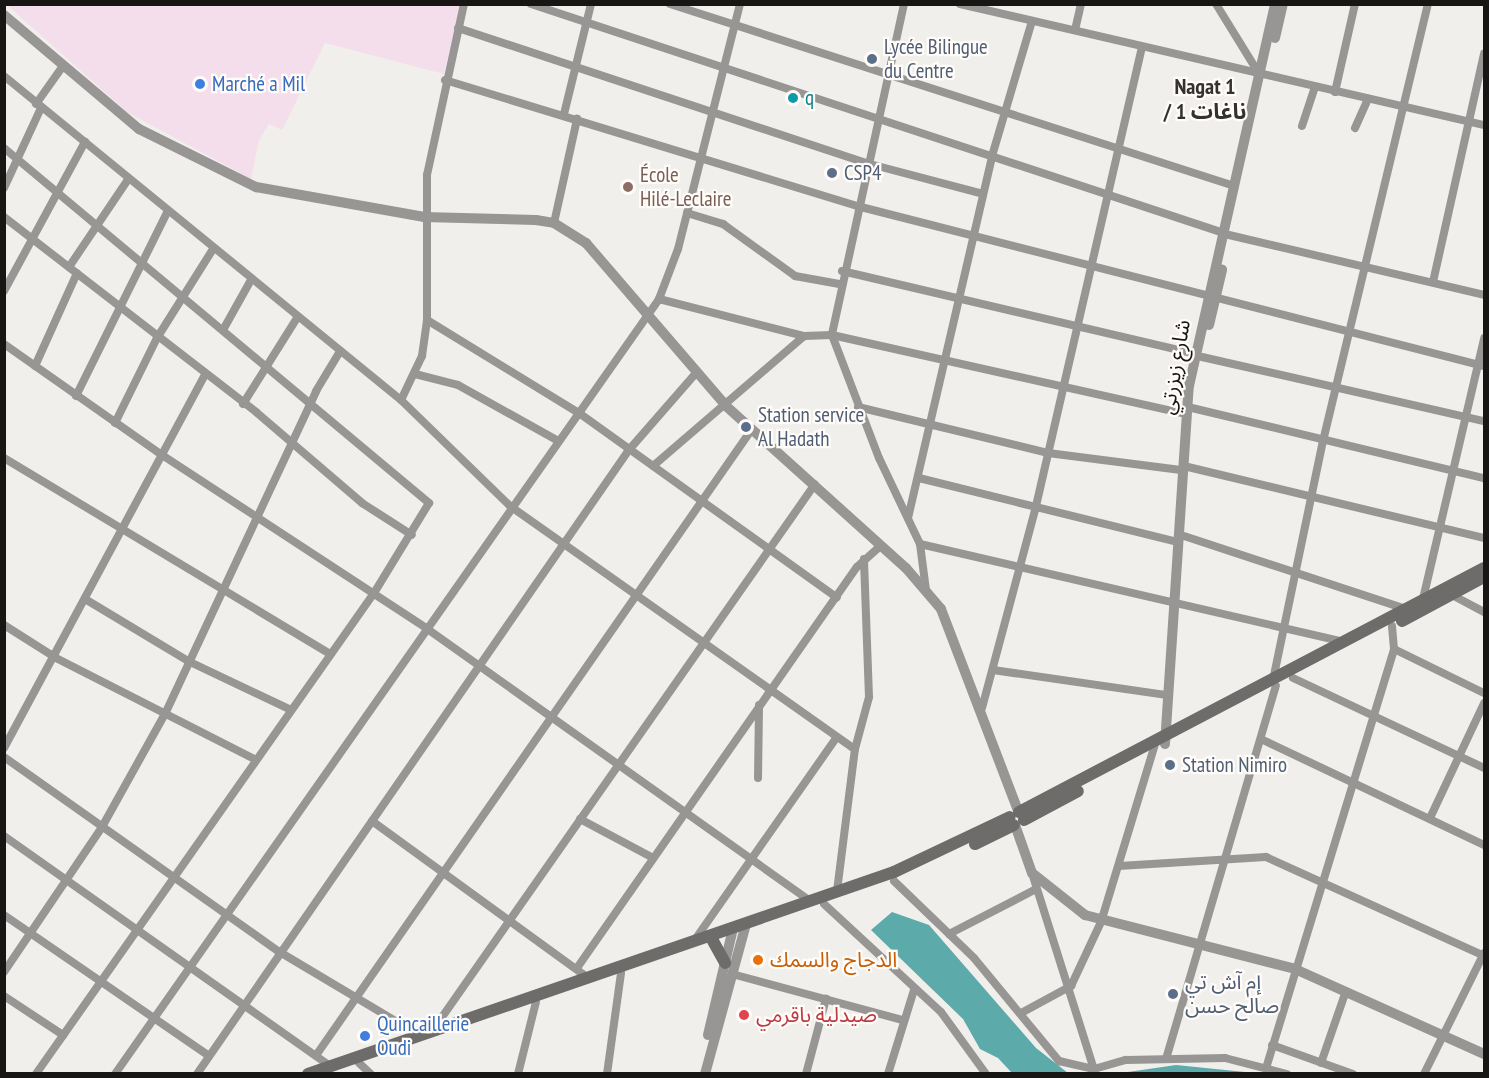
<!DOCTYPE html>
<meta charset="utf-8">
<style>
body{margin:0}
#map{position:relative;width:1489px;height:1078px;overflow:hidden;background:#f1efeb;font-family:"PT Sans Narrow","Noto Sans Arabic",sans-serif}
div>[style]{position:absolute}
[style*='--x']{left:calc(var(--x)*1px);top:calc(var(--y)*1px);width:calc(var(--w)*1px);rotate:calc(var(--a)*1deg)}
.commercial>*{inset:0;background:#f4deeb}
.water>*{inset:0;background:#5caaaa}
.minor>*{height:8px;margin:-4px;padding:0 4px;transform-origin:4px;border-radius:4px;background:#979695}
.tertiary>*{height:10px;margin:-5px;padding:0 5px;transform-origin:5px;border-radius:5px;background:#979695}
.secondary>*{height:12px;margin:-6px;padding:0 6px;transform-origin:6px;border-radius:6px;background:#6d6c6a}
.dots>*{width:16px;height:16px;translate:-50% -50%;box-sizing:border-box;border:3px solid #fffcf9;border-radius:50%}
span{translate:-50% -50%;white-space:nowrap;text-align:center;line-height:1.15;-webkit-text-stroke:4.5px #fffcf9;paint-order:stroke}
.service-label{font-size:21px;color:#4e5e75}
.left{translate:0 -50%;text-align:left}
.shop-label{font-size:21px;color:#366cbe}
.culture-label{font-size:21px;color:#0d838f}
.education-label{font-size:21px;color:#785e54}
.street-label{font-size:21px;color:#171615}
.food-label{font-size:21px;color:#c56008}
.health-label{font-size:21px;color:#be3a42}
.neighbourhood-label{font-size:22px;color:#343230;font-weight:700}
.frame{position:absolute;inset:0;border:6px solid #171615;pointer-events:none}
</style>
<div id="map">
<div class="commercial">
<i style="clip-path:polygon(7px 5px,460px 5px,444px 74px,325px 43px,282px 130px,269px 124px,259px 140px,251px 179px,127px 112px)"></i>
</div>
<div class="water">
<i style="clip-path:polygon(892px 912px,929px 925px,1036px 1048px,1068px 1073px,1012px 1073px,998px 1058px,980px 1049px,963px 1019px,871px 930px)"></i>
<i style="clip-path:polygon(1176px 1065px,1255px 1073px,1257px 1073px,1121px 1073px)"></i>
</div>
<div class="minor">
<i style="--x:531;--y:4;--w:730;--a:18.29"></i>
<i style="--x:670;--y:4;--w:593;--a:17.88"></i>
<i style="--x:904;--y:4;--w:339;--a:102.3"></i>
<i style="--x:832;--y:335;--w:132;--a:69.1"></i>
<i style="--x:879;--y:458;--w:95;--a:64.5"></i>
<i style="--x:920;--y:544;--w:46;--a:82.6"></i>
<i style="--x:960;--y:4;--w:538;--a:13"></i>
<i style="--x:1216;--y:4;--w:80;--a:58.3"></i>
<i style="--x:458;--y:28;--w:430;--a:18.3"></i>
<i style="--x:866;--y:163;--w:121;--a:14.8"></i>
<i style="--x:1075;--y:30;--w:27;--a:-77"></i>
<i style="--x:4;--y:76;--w:512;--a:39.22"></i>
<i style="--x:401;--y:400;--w:152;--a:44.2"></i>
<i style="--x:510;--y:506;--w:422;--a:35.2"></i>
<i style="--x:445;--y:80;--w:431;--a:17"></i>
<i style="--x:857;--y:206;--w:647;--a:14.32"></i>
<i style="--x:1335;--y:92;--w:90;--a:-77.2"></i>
<i style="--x:36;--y:104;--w:47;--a:-54.6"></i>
<i style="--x:564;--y:114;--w:113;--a:-76.2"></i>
<i style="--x:1302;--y:126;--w:41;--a:-71.6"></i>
<i style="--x:1355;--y:128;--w:32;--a:-66"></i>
<i style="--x:4;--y:148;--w:554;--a:39.87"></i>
<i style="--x:429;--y:503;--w:105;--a:121.4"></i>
<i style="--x:374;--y:593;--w:588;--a:125.1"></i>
<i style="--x:4;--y:188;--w:88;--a:-65.2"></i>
<i style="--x:687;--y:213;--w:38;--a:17"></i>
<i style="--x:723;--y:224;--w:89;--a:35.8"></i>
<i style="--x:795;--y:276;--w:45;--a:10.3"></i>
<i style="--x:4;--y:217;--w:319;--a:37.7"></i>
<i style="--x:256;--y:412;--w:140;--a:40.6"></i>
<i style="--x:362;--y:503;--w:59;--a:32.6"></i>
<i style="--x:554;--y:223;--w:107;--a:-77.5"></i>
<i style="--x:1229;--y:235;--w:262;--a:13.2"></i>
<i style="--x:69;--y:267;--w:107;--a:-56"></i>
<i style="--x:842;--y:271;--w:363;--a:13.2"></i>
<i style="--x:1433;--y:282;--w:234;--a:-77.4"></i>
<i style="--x:4;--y:291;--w:170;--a:-61.5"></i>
<i style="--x:659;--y:299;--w:150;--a:14.3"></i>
<i style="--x:804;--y:336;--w:28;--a:-2"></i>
<i style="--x:832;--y:335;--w:362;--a:12.6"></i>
<i style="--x:427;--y:320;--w:178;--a:31.5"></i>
<i style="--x:579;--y:413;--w:317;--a:35.6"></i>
<i style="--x:223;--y:330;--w:57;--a:-60.8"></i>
<i style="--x:4;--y:344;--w:193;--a:35.1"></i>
<i style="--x:162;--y:455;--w:316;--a:33.2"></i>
<i style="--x:426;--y:628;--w:470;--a:35.4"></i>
<i style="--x:1202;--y:357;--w:289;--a:12.8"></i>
<i style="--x:35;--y:366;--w:102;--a:-65.7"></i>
<i style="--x:415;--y:374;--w:44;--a:14.3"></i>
<i style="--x:458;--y:385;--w:115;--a:29.2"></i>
<i style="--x:76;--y:396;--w:207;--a:-63.6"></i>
<i style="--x:401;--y:400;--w:49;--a:-64.5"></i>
<i style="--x:422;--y:356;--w:36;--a:-82"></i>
<i style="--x:427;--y:320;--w:145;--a:-90"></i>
<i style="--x:427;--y:175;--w:175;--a:-77.8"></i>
<i style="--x:243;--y:404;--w:102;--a:-57.9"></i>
<i style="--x:858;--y:407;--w:195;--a:13.6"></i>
<i style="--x:1048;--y:453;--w:134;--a:7.3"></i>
<i style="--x:1192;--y:408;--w:300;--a:13.5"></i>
<i style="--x:115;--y:423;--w:95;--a:-63.7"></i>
<i style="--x:157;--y:338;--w:105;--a:-57.8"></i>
<i style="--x:4;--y:458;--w:379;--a:31"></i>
<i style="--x:653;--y:466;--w:199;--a:-40.7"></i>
<i style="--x:1188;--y:467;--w:304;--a:13.5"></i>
<i style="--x:919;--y:478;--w:267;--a:13.9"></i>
<i style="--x:908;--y:518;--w:372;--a:-76.9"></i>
<i style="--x:992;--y:156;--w:141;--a:-73.5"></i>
<i style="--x:1184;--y:536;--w:234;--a:18.2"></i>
<i style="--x:920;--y:544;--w:434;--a:13"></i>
<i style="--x:1452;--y:595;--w:36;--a:28"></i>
<i style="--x:85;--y:599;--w:122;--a:31"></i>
<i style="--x:190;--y:662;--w:110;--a:25.4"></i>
<i style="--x:1423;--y:599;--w:268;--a:-76.8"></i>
<i style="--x:4;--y:625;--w:62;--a:32.4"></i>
<i style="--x:56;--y:658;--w:222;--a:27"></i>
<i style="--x:1394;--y:649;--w:100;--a:26.1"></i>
<i style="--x:993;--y:670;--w:176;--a:8.2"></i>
<i style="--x:1293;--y:678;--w:211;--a:25.2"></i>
<i style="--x:1273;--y:680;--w:244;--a:-78.2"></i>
<i style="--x:1323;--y:441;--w:449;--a:-76.5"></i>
<i style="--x:982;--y:708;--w:209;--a:-75"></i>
<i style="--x:1036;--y:506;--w:470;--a:-77"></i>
<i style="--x:1263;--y:740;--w:245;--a:25.4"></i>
<i style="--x:4;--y:748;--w:422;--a:-61.7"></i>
<i style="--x:4;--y:757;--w:336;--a:35.3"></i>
<i style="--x:278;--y:951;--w:164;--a:30.8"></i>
<i style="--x:758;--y:778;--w:73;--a:-89.2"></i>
<i style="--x:1430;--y:818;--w:127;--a:-64.8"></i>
<i style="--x:580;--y:819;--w:83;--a:28.1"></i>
<i style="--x:372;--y:821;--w:266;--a:36"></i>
<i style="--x:4;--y:836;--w:399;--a:35.2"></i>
<i style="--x:1119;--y:866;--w:147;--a:-3.5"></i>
<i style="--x:1266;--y:857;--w:239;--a:24.4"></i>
<i style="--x:1032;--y:873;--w:210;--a:72.5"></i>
<i style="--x:894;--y:881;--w:111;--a:43.9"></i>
<i style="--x:974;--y:958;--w:134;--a:50.5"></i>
<i style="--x:1059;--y:1061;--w:36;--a:13"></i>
<i style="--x:1094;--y:1069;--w:33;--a:-16"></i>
<i style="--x:1126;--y:1060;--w:99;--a:-1.2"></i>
<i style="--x:1225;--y:1058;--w:64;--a:14.5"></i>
<i style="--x:837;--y:891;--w:143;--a:-82.8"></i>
<i style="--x:855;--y:749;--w:54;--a:-74.9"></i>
<i style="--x:869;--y:697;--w:138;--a:-92.1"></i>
<i style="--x:824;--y:904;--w:159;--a:42.7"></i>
<i style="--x:941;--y:1012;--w:77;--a:54"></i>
<i style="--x:4;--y:915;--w:247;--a:34.5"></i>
<i style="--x:949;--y:934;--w:98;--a:-27.3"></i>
<i style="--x:694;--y:941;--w:249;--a:-55"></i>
<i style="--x:577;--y:968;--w:489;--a:-55.1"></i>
<i style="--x:857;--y:567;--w:31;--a:-42"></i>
<i style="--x:4;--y:972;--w:175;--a:-55.9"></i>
<i style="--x:102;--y:827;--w:129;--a:-60.9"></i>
<i style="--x:165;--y:714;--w:357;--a:-64.9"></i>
<i style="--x:316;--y:391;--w:44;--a:-58.8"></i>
<i style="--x:732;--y:974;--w:176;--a:15.1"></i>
<i style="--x:4;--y:996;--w:71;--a:33.5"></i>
<i style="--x:1023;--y:1012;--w:55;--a:-28.4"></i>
<i style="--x:1071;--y:986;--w:71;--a:-64.9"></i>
<i style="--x:1101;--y:922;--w:189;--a:-73.1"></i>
<i style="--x:433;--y:1030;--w:666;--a:-55.02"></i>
<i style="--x:1272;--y:1045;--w:86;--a:19.7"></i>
<i style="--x:317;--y:1054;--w:761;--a:-55.16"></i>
<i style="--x:1166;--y:1059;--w:389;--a:-73.6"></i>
<i style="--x:359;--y:1063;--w:16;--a:43"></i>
<i style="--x:1321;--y:1063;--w:76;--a:-70.9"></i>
<i style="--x:1267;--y:1065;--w:435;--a:-73"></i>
<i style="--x:1394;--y:649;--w:23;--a:-95"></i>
<i style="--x:115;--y:1074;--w:947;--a:-54.93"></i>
<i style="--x:659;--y:299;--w:53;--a:-69.2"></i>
<i style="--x:678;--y:249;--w:253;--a:-75.8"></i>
<i style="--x:197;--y:1074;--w:758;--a:-55.32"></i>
<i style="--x:628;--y:451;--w:103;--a:-48.9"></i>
<i style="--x:518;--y:1074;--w:74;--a:-76"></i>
<i style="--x:607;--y:1074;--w:102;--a:-82.1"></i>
<i style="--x:806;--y:1074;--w:78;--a:-75.1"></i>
<i style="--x:888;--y:1074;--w:88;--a:-72.8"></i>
<i style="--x:1424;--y:1074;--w:135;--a:-63.6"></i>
</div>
<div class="tertiary">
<i style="--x:4;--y:15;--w:177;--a:40.2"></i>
<i style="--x:139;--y:129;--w:131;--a:26.4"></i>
<i style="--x:256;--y:187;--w:171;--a:10.1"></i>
<i style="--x:424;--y:217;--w:112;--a:1.5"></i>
<i style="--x:536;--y:220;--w:18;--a:9"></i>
<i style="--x:554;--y:223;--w:38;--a:32"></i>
<i style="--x:586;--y:243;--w:215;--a:49.3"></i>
<i style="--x:726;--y:406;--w:242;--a:42"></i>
<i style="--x:906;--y:568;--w:54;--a:49.5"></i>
<i style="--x:941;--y:609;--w:216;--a:69.1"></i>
<i style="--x:1275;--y:38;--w:35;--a:-77"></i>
<i style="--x:1209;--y:325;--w:57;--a:-76.7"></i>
<i style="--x:1165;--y:744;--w:359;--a:-86.2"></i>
<i style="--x:1189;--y:386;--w:392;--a:-77.3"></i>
<i style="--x:1015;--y:825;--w:51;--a:70.5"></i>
<i style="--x:1032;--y:873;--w:68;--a:38.4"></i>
<i style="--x:1085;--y:915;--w:217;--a:14.4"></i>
<i style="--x:1295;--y:969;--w:207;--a:24.2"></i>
<i style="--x:708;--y:1035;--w:110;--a:-76.8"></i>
<i style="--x:705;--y:1074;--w:156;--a:-74.7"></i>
</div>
<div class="secondary">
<i style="--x:1402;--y:621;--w:93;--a:-28.2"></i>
<i style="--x:1019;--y:812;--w:525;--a:-27.69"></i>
<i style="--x:1024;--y:820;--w:61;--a:-28.2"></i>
<i style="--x:975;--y:844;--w:43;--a:-26"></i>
<i style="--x:713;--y:941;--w:25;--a:61"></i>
<i style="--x:308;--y:1074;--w:620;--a:-19.02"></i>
<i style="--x:894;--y:872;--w:128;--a:-25.4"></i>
</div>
<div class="dots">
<i style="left:872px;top:59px;background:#5c6f8a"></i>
<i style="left:200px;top:84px;background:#3f7fe0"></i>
<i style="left:793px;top:98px;background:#0f9aa8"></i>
<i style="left:832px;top:173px;background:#5c6f8a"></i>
<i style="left:628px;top:187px;background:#8d6e63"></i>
<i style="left:746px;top:427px;background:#5c6f8a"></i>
<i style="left:1170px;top:765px;background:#5c6f8a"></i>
<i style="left:758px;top:960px;background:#e8710a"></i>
<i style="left:1173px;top:994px;background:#5c6f8a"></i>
<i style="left:744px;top:1015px;background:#e0444e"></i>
<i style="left:365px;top:1036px;background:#3f7fe0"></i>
</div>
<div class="service-label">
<span class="left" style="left:884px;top:59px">Lycée Bilingue<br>du Centre</span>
<span class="left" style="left:844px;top:173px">CSP4</span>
<span class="left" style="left:758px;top:427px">Station service<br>Al Hadath</span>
<span class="left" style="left:1182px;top:765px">Station Nimiro</span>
<span class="left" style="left:1185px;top:994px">إم آش تي<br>صالح حسن</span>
</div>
<div class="shop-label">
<span class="left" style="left:212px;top:84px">Marché a Mil</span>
<span class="left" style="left:377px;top:1036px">Quincaillerie<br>Oudi</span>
</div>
<div class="culture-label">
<span class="left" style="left:805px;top:98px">q</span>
</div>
<div class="education-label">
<span class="left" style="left:640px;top:187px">École<br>Hilé-Leclaire</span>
</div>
<div class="street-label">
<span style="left:1175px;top:367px;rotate:-80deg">شارع زيزرتي</span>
</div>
<div class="food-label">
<span class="left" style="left:770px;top:960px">الدجاج والسمك</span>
</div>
<div class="health-label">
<span class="left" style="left:756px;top:1015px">صيدلية باقرمي</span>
</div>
<div class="neighbourhood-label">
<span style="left:1205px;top:99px">Nagat 1<br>/ ناغات 1</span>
</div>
<div class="frame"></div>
</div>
